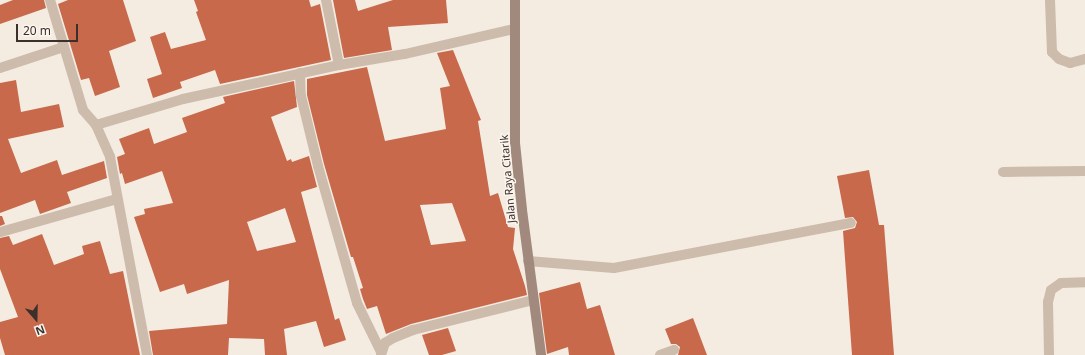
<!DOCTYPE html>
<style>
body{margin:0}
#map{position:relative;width:1085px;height:355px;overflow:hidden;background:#f4ebe1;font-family:"Noto Sans",sans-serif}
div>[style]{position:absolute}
.building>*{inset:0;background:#c8694b}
.street>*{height:10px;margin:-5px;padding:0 5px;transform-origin:5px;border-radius:5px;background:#cdbbac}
.secondary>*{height:10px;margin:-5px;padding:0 5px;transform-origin:5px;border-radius:5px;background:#a18a7d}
span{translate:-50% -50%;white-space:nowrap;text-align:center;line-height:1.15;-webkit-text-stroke:3px #fbf5ee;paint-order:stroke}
.street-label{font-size:11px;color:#3b302b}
.north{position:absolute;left:16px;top:299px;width:40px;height:40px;-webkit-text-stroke:3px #fbf5ee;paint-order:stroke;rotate:160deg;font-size:11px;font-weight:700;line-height:16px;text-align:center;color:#3b302b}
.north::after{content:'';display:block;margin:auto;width:14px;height:18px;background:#3b302b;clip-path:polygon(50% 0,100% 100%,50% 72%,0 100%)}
.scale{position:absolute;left:16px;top:24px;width:62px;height:18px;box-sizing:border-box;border:2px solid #3b302b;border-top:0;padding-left:5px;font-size:12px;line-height:14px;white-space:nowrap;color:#3b302b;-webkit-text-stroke:3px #fbf5ee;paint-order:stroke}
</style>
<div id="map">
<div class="building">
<i style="clip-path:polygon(13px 0,44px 0,46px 8px,0 24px,0 5px)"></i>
<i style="clip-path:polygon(68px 0,123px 0,136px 41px,109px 51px,120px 87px,95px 96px,89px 78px,81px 80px,58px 4px)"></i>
<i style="clip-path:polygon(194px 0,309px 0,311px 7px,320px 4px,331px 60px,220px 84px,215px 70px,180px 82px,182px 88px,153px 98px,147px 79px,162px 74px,150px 37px,165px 32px,171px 49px,206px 40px,196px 12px,198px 11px)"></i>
<i style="clip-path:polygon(333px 0,355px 0,358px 11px,393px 0,446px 0,448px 23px,388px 27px,392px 50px,344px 58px)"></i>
<i style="clip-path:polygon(evenodd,453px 50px,481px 120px,478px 121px,490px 196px,498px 193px,508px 227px,515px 228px,513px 249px,525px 286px,527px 295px,411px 324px,386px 334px,377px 306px,367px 309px,363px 299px,360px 289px,363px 288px,353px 257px,351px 257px,324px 164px,307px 95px,307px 79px,367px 67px,385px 141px,446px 129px,440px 88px,450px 86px,437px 53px,453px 50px,452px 203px,466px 241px,431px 245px,420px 205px,452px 203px)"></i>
<i style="clip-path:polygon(16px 80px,21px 112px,59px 104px,64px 127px,8px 139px,21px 173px,57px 160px,62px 175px,104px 161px,107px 178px,67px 192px,71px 203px,40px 214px,35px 200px,0 213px,0 83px)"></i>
<i style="clip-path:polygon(evenodd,294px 81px,297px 107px,271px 117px,287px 161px,291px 159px,292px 162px,309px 156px,317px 187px,301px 192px,335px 320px,339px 318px,346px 340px,324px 347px,316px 321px,284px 329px,287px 355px,265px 355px,264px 339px,229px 338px,228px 355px,153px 355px,149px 331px,227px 324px,229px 280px,187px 294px,184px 284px,160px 292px,134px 217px,145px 214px,144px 209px,173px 203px,162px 171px,125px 184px,122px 173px,120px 174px,117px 157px,125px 154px,119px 139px,149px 128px,154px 144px,187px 132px,182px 118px,225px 103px,223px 97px,294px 81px,285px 208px,296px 242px,257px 251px,247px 222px,285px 208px)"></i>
<i style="clip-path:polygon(869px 170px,879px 225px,884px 225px,894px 355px,852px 355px,843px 231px,855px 228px,857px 222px,853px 217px,845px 218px,837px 176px)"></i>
<i style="clip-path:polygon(0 216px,2px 216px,5px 224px,0 226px)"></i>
<i style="clip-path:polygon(42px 234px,54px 265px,84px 254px,82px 246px,100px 241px,110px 274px,123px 271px,140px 355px,5px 355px,0 338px,0 322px,18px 317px,0 269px,0 238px,9px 236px,13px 245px)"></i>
<i style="clip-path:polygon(580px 282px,587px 309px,600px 305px,615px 355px,569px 355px,568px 347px,547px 354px,539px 293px)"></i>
<i style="clip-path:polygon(693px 318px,707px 355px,678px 355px,680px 347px,676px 344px,671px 344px,665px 329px)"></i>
<i style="clip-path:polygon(448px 328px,456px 351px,442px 355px,429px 355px,422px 335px)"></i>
</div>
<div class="street">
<i style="left:50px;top:0;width:115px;rotate:73.3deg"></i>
<i style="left:83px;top:110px;width:20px;rotate:49deg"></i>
<i style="left:96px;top:125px;width:91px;rotate:-16.6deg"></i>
<i style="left:183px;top:99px;width:160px;rotate:-12.3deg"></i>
<i style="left:339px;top:65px;width:67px;rotate:-9.5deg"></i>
<i style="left:405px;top:54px;width:112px;rotate:-12.9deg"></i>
<i style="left:326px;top:0;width:66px;rotate:78.7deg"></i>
<i style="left:1050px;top:0;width:52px;rotate:87.8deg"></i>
<i style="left:1052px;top:52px;width:10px;rotate:45deg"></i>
<i style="left:1059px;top:59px;width:12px;rotate:20deg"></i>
<i style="left:1070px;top:63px;width:16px;rotate:-15deg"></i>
<i style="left:0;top:68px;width:67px;rotate:-18.2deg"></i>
<i style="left:300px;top:73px;width:23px;rotate:88deg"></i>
<i style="left:301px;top:96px;width:72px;rotate:76.3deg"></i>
<i style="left:318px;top:166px;width:142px;rotate:74.1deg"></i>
<i style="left:357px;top:303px;width:55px;rotate:63.9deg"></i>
<i style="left:96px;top:125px;width:35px;rotate:66deg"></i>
<i style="left:110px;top:157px;width:201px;rotate:79.4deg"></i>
<i style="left:1003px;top:172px;width:82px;rotate:-0.7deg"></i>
<i style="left:1px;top:232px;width:121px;rotate:-15.9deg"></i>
<i style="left:528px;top:261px;width:86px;rotate:4.7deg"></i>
<i style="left:614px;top:268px;width:241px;rotate:-10.8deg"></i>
<i style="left:381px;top:355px;width:13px;rotate:-72deg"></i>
<i style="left:385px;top:343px;width:9px;rotate:-32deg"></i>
<i style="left:393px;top:338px;width:22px;rotate:-22deg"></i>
<i style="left:413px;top:330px;width:124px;rotate:-14deg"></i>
<i style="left:660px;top:355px;width:15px;rotate:-20deg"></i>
<i style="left:1049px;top:355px;width:53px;rotate:-91.1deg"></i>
<i style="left:1048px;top:302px;width:12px;rotate:-76deg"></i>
<i style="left:1051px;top:290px;width:12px;rotate:-35deg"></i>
<i style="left:1061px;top:283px;width:24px;rotate:-2deg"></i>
</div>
<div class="secondary">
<i style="left:515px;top:0;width:143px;rotate:90deg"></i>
<i style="left:515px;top:143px;width:67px;rotate:84deg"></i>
<i style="left:522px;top:210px;width:146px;rotate:82.5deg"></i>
</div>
<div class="street-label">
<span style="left:508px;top:179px;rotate:-95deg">Jalan Raya Citarik</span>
</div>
<div class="north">N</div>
<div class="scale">20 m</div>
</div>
